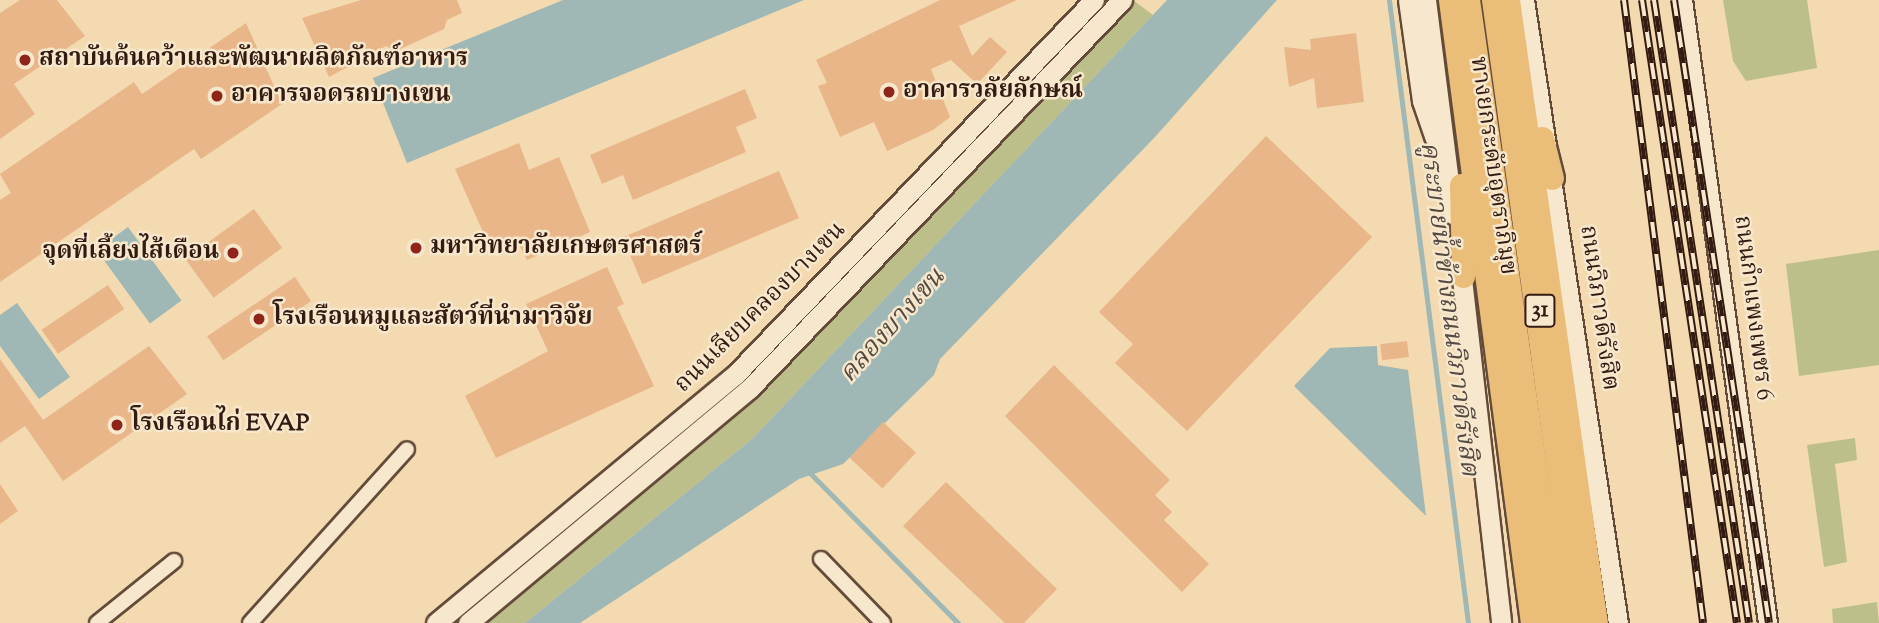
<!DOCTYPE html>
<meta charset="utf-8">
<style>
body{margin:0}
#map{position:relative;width:1879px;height:623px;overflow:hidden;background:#f3dab0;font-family:"Sorts Mill Goudy","Noto Serif Thai",serif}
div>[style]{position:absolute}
.green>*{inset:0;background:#bdbf8a}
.water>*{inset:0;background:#9fb8b5;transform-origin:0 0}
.stream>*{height:5px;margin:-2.5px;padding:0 2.5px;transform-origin:2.5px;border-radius:2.5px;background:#9fb8b5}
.building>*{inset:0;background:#e9b689;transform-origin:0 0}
.roads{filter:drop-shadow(2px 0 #644b39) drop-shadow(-2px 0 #644b39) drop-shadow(0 2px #644b39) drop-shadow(0 -2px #644b39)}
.minor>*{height:14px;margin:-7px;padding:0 7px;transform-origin:7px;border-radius:7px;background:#f7e7cc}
.tertiary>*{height:18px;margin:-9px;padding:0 9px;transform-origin:9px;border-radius:9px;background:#f7e7cc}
.secondary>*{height:19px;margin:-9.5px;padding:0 9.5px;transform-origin:9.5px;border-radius:9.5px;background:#f7e7cc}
.trunk>*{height:23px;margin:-11.5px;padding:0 11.5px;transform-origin:11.5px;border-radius:11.5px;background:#eabd78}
.motorway>*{height:26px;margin:-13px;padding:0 13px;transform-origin:13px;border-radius:13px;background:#eabd78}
.rail>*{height:8px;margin-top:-4px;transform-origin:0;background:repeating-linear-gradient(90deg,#f7e7cc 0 16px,#341b11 0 32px);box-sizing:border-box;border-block:2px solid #341b11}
.dots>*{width:19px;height:19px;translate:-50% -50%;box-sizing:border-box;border:4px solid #f7e7cc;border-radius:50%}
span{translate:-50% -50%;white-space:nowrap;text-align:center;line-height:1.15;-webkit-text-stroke:5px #f7e7cc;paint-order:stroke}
.shield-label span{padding:2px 5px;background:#f7e7cc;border:2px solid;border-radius:5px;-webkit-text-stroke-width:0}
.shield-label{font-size:23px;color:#341b11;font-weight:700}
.poi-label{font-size:24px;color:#341b11;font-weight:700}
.left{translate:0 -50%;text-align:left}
.right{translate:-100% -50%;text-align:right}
.street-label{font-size:24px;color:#341b11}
.water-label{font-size:26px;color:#544a42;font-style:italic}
</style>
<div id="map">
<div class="green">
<i style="clip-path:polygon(1133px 0,1153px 15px,752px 439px,525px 623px,488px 623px,782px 366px)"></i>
<i style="clip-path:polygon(1723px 0,1807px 0,1817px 68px,1746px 81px,1733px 61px)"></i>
<i style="clip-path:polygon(1879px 250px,1879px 365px,1799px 376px,1786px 264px)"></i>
<i style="clip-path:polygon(1855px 438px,1857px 460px,1835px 464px,1847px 562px,1824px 567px,1807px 445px)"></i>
<i style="clip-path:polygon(1877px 602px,1879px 623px,1833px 623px,1832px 609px)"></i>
</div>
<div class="water">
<i style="clip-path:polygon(563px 0,804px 0,407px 163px,373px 78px)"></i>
<i style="clip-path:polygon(1167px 0,1277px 0,1155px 137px,940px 359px,934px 375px,843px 464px,799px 479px,580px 623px,525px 623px,752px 439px)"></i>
<i style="left:128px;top:227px;width:91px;height:39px;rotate:54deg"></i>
<i style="clip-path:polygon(17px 303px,70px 377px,39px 399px,0 346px,0 315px)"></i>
<i style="clip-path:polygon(1377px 346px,1378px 365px,1408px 370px,1426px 516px,1294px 386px,1330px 348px)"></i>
</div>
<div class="stream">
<i style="left:1389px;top:0;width:628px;rotate:82.77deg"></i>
<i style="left:808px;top:471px;width:214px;rotate:45.4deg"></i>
</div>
<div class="building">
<i style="clip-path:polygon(20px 0,57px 0,85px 36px,14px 84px,35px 114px,0 139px,0 13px)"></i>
<i style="clip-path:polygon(361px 0,457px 0,462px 13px,447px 20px,444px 29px,396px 51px,386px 46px,329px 77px,302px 18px)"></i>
<i style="clip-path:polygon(940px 0,1017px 0,959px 26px,972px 56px,990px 37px,1007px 52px,977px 84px,951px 60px,931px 69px,950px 117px,933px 130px,887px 151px,874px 122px,840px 137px,818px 86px,827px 83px,816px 60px)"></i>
<i style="clip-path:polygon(246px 23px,282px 104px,201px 159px,194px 149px,0 282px,0 200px,11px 193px,0 174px,134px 82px,142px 94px)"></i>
<i style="clip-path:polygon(1356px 33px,1364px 102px,1317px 108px,1314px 78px,1289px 87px,1284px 47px,1311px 50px,1310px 39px)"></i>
<i style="clip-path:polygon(745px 89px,757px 118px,736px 127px,746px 152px,633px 200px,623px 175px,602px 184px,590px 155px)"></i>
<i style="clip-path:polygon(1266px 136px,1372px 237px,1187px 431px,1115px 363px,1133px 344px,1099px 312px)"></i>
<i style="clip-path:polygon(519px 143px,529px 170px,559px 157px,590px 232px,527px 260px,517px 241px,491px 250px,455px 169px)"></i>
<i style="left:779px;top:171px;width:51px;height:170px;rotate:67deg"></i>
<i style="left:254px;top:209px;width:48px;height:85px;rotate:54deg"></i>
<i style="clip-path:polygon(607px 267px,624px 304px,617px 307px,654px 386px,496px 458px,465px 396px,548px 351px,526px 304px)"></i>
<i style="left:295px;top:277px;width:29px;height:106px;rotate:56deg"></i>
<i style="left:108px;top:285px;width:29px;height:80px;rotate:56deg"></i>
<i style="left:1407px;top:341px;width:16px;height:27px;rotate:83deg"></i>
<i style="clip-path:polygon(149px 346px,187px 394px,63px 481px,25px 426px,0 443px,0 359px,43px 420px)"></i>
<i style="clip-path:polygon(1054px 365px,1170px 480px,1155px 495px,1172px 512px,1164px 520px,1209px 564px,1182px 592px,1005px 416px)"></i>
<i style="left:883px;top:422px;width:45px;height:49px;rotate:43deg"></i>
<i style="clip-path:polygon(946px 482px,1057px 589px,1024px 623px,1005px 623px,903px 526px)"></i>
<i style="clip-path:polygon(0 484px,18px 511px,0 524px)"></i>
</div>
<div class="roads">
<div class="minor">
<i style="left:821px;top:559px;width:89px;rotate:45.9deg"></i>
<i style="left:97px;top:623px;width:99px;rotate:-38.8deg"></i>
<i style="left:250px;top:623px;width:234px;rotate:-47.9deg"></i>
</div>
<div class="tertiary">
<i style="left:1683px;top:0;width:629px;rotate:82.23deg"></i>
</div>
<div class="secondary">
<i style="left:1408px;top:0;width:102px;rotate:82.1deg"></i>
<i style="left:1422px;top:101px;width:39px;rotate:71deg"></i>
<i style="left:1426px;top:0;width:216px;rotate:82.8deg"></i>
<i style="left:1524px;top:0;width:630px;rotate:81.42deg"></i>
<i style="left:1460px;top:261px;width:364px;rotate:83.5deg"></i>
<i style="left:436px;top:623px;width:388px;rotate:-39.7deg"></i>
<i style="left:735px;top:375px;width:519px;rotate:-46.25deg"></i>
<i style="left:468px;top:623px;width:366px;rotate:-39.8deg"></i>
<i style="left:749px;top:389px;width:539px;rotate:-46.2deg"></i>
</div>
<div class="trunk">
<i style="left:1450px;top:0;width:628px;rotate:82.5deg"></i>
<i style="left:1508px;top:0;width:629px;rotate:81.96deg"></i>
<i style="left:1542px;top:138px;width:41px;rotate:76deg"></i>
<i style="left:1461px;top:185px;width:91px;rotate:88.7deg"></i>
</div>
<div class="motorway">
<i style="left:1467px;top:0;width:629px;rotate:81.87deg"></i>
<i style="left:1495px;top:0;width:629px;rotate:82.14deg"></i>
</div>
</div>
<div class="rail">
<i style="left:1624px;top:0;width:628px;rotate:82.77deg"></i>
<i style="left:1642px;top:0;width:630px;rotate:81.33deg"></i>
<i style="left:1654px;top:0;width:630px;rotate:81.33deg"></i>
<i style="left:1674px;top:0;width:630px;rotate:81.33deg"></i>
</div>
<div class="dots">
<i style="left:25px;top:60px;background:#8f2418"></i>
<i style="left:889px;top:92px;background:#8f2418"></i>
<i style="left:217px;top:96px;background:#8f2418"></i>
<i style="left:416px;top:248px;background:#8f2418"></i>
<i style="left:233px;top:253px;background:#8f2418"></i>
<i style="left:259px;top:319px;background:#8f2418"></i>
<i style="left:117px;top:425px;background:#8f2418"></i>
</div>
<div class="shield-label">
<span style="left:1540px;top:311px">31</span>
</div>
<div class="poi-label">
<span class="left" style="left:39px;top:60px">สถาบันค้นคว้าและพัฒนาผลิตภัณฑ์อาหาร</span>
<span class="left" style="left:903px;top:92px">อาคารวลัยลักษณ์</span>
<span class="left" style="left:231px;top:96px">อาคารจอดรถบางเขน</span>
<span class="left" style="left:430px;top:248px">มหาวิทยาลัยเกษตรศาสตร์</span>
<span class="right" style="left:219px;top:253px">จุดที่เลี้ยงไส้เดือน</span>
<span class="left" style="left:273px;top:319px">โรงเรือนหมูและสัตว์ที่นำมาวิจัย</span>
<span class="left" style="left:131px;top:425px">โรงเรือนไก่ EVAP</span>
</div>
<div class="street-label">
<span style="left:1492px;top:166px;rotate:82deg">ทางยกระดับอุตราภิมุข</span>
<span style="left:761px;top:308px;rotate:-45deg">ถนนเลียบคลองบางเขน</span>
<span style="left:1598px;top:308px;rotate:82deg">ถนนวิภาวดีรังสิต</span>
<span style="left:1752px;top:308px;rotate:83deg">ถนนกำแพงเพชร 6</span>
</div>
<div class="water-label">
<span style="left:1448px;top:309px;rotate:83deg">คูระบายน้ำข้างถนนวิภาวดีรังสิต</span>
<span style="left:893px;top:326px;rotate:-48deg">คลองบางเขน</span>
</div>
</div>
